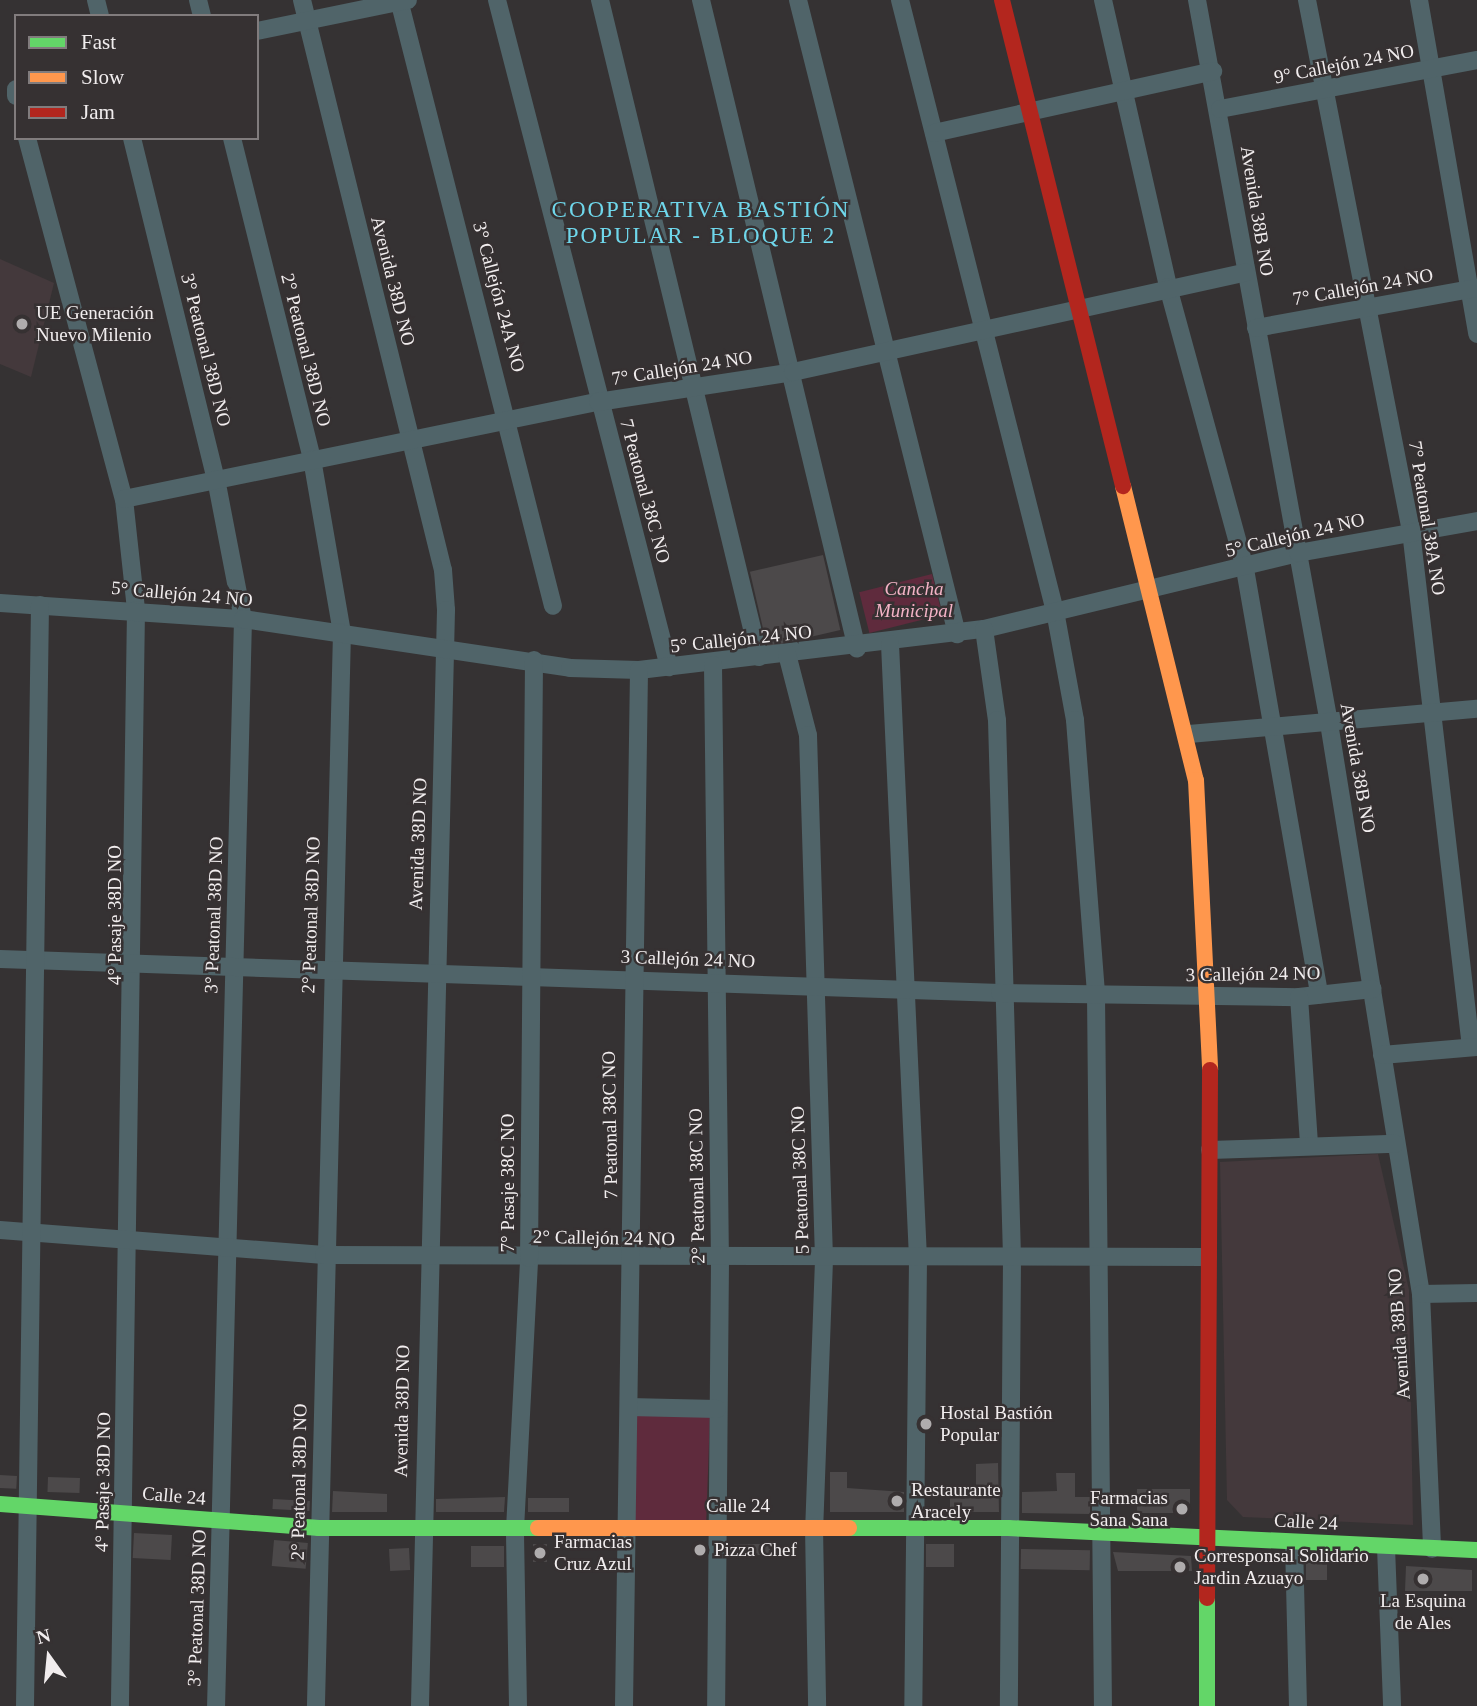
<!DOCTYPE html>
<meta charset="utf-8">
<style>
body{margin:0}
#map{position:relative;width:1477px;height:1706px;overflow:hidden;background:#353233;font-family:Georgia,serif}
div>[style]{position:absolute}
.built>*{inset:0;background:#44393c}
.green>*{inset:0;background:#5f2b3d;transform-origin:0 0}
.building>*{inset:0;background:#4c494a;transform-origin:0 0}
.street>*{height:18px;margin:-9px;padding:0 9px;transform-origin:9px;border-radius:9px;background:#506469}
.fast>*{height:16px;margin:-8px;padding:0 8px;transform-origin:8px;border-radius:8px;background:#63d668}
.slow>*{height:16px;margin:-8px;padding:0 8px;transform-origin:8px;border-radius:8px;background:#ff974d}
.jam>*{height:16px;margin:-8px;padding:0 8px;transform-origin:8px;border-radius:8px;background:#b3261e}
.dots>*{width:19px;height:19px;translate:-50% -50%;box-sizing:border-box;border:4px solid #363132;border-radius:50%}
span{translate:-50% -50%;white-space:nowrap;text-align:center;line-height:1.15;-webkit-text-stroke:5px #363132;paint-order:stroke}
.street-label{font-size:19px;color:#f1edee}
.poi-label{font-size:19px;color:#f1edee}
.left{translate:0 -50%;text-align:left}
.right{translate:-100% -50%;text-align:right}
.park-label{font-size:19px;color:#f4b3c6;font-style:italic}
.quarter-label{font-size:23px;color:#6fd7eb;letter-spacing:2px}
.legend{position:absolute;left:14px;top:14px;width:245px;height:126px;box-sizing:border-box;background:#363132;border:2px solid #817c7d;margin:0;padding:9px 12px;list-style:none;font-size:21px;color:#f1edee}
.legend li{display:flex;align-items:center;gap:14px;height:35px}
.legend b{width:35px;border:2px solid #817c7d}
.north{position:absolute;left:14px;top:1622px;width:70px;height:70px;-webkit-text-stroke:5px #363132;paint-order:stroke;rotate:345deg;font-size:19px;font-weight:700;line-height:28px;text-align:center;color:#f1edee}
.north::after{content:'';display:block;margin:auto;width:24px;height:32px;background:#f1edee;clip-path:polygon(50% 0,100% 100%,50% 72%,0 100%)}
</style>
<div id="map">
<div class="built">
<i style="clip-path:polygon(0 259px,54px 283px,31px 377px,0 364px)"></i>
<i style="clip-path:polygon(1378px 1154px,1409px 1290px,1413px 1525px,1243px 1517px,1227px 1500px,1220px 1162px)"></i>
</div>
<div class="green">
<i style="left:932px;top:574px;width:42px;height:75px;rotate:76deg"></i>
<i style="left:633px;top:1413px;width:77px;height:109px;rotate:2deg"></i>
</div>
<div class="building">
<i style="left:823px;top:555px;width:77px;height:75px;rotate:77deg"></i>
<i style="clip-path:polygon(998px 1463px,999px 1512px,950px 1512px,950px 1495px,976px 1495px,976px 1464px)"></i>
<i style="clip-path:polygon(830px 1472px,847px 1472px,847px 1488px,904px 1492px,904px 1512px,830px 1512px)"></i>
<i style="clip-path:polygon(1056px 1473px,1075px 1473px,1075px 1497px,1090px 1497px,1090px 1514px,1022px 1513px,1022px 1492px,1057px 1491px)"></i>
<i style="left:0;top:1475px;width:17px;height:13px;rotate:3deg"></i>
<i style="left:48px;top:1477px;width:32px;height:15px;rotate:2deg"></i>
<i style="left:1190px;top:1489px;width:24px;height:53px;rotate:90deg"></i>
<i style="clip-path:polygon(333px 1491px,387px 1494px,387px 1512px,332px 1512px)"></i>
<i style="clip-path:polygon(505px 1497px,504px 1512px,436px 1512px,436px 1499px)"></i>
<i style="left:569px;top:1498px;width:14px;height:41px;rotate:90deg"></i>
<i style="left:273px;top:1499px;width:37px;height:10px;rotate:3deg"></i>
<i style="left:134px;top:1533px;width:38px;height:25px;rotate:3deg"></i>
<i style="left:274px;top:1540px;width:34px;height:26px;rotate:5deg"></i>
<i style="left:533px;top:1544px;width:14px;height:18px"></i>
<i style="left:734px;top:1544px;width:36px;height:11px"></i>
<i style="left:926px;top:1544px;width:28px;height:23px"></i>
<i style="left:471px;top:1546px;width:33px;height:21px"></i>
<i style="left:409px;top:1548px;width:22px;height:20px;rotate:87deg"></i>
<i style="left:1021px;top:1549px;width:69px;height:20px;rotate:1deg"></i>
<i style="clip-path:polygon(1113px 1552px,1191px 1556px,1192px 1571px,1118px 1571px)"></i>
<i style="left:1306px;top:1563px;width:21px;height:17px"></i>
<i style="clip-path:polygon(1406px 1566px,1472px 1570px,1472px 1591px,1405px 1591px)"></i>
</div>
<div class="street">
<i style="left:96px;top:0;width:16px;rotate:76deg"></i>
<i style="left:198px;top:0;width:16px;rotate:76deg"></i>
<i style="left:302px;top:0;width:587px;rotate:76.11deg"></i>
<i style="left:443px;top:570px;width:40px;rotate:85.7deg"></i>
<i style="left:446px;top:610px;width:1096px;rotate:91.36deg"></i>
<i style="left:399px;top:0;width:625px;rotate:75.74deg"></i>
<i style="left:497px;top:0;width:689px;rotate:75.54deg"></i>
<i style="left:600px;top:0;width:676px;rotate:76.4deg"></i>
<i style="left:701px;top:0;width:667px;rotate:76.48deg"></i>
<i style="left:798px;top:0;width:654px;rotate:75.92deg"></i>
<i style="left:900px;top:0;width:630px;rotate:75.77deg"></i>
<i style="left:1055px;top:611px;width:111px;rotate:79.6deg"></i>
<i style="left:1075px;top:720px;width:276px;rotate:85.6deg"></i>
<i style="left:1096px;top:995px;width:711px;rotate:89.44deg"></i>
<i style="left:1103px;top:0;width:294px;rotate:77.2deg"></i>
<i style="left:1168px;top:287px;width:292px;rotate:74.7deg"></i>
<i style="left:1245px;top:569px;width:432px;rotate:80.1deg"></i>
<i style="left:1197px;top:0;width:735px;rotate:79.65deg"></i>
<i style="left:1329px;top:723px;width:578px;rotate:80.85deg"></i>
<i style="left:1421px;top:1294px;width:255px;rotate:87.5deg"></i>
<i style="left:1307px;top:0;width:541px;rotate:78.92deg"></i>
<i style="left:1411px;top:531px;width:519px;rotate:83.37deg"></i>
<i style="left:1419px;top:0;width:339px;rotate:80.1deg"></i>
<i style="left:257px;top:31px;width:154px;rotate:-11.6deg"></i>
<i style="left:16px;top:89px;width:7px;rotate:90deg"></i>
<i style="left:1220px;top:109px;width:262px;rotate:-10.8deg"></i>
<i style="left:934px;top:133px;width:286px;rotate:-12.5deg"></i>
<i style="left:27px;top:138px;width:374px;rotate:75deg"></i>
<i style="left:124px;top:499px;width:112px;rotate:83.8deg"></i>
<i style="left:136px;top:610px;width:1096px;rotate:90.84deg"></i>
<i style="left:132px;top:138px;width:351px;rotate:76.2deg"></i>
<i style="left:216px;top:479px;width:143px;rotate:79.1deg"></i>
<i style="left:243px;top:619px;width:1087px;rotate:91.42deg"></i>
<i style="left:232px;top:138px;width:331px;rotate:76deg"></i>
<i style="left:312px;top:459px;width:176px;rotate:80.2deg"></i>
<i style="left:342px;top:632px;width:1074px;rotate:91.39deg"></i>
<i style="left:1256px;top:328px;width:225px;rotate:-10.3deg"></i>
<i style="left:124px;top:499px;width:484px;rotate:-11.6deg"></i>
<i style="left:598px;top:402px;width:197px;rotate:-8.7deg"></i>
<i style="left:793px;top:372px;width:463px;rotate:-12.4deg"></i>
<i style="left:0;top:603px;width:244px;rotate:3.8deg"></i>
<i style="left:243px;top:619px;width:331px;rotate:8.5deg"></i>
<i style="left:570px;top:668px;width:69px;rotate:1.7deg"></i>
<i style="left:639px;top:670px;width:347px;rotate:-6.8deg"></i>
<i style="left:984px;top:629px;width:323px;rotate:-13.6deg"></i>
<i style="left:1298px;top:553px;width:182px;rotate:-10.1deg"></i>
<i style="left:984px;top:629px;width:92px;rotate:81.9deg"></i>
<i style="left:997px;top:720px;width:537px;rotate:88.4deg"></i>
<i style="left:1012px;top:1257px;width:449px;rotate:90.4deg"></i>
<i style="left:890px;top:644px;width:616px;rotate:87.39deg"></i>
<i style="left:918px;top:1259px;width:447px;rotate:90.6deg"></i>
<i style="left:787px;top:654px;width:84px;rotate:75.5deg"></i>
<i style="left:808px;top:735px;width:525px;rotate:88.25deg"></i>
<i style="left:824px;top:1260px;width:267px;rotate:92.1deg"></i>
<i style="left:814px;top:1527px;width:179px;rotate:89deg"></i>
<i style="left:713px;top:665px;width:596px;rotate:89.33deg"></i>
<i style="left:720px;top:1261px;width:445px;rotate:90.5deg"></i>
<i style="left:1189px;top:734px;width:289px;rotate:-5deg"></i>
<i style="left:0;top:959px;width:1001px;rotate:1.95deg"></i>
<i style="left:1000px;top:993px;width:299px;rotate:0.8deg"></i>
<i style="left:1299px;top:997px;width:74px;rotate:-6.2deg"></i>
<i style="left:1299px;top:997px;width:148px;rotate:86.1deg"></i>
<i style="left:1382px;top:1055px;width:95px;rotate:-4.8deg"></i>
<i style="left:1210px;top:1150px;width:185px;rotate:-1.9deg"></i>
<i style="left:0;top:1230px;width:325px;rotate:4.4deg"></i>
<i style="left:324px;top:1255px;width:884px;rotate:0.13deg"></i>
<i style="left:1421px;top:1294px;width:56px;rotate:-1deg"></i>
<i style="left:629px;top:1407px;width:88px;rotate:1.3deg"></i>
<i style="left:1294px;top:1543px;width:163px;rotate:88.6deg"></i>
<i style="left:1386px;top:1547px;width:159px;rotate:87.8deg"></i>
<i style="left:25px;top:1706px;width:1101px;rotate:-89.22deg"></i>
<i style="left:518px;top:1706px;width:177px;rotate:-91deg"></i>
<i style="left:515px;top:1529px;width:271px;rotate:-87deg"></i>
<i style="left:529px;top:1258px;width:598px;rotate:-89.52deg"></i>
<i style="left:624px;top:1706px;width:1036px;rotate:-89.17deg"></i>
</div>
<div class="fast">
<i style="left:0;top:1504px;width:320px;rotate:4.3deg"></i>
<i style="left:319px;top:1528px;width:219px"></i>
<i style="left:849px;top:1528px;width:159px"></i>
<i style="left:1008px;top:1528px;width:470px;rotate:2.7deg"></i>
<i style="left:1207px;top:1706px;width:108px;rotate:-90deg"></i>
</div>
<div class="slow">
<i style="left:1123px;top:486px;width:303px;rotate:76.1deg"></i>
<i style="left:1196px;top:780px;width:290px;rotate:87.2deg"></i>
<i style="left:538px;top:1528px;width:311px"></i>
</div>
<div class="jam">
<i style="left:1002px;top:0;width:501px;rotate:76.02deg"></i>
<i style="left:1207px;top:1598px;width:528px;rotate:-89.67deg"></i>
</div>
<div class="dots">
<i style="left:22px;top:324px;background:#afacad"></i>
<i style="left:926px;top:1424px;background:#afacad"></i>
<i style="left:897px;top:1501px;background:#afacad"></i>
<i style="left:1182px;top:1509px;background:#afacad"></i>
<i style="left:700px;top:1550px;background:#afacad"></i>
<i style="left:540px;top:1553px;background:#afacad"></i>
<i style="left:1180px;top:1567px;background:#afacad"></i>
<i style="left:1423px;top:1579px;background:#afacad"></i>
</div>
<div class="street-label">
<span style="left:1344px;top:64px;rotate:-11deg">9° Callejón 24 NO</span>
<span style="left:1257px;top:211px;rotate:81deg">Avenida 38B NO</span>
<span style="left:393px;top:281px;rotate:76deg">Avenida 38D NO</span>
<span style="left:1363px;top:287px;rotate:-10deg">7° Callejón 24 NO</span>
<span style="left:499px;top:297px;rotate:75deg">3° Callejón 24A NO</span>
<span style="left:206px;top:350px;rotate:76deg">3° Peatonal 38D NO</span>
<span style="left:306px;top:350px;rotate:76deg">2° Peatonal 38D NO</span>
<span style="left:682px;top:368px;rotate:-9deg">7° Callejón 24 NO</span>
<span style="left:645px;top:491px;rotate:75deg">7 Peatonal 38C NO</span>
<span style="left:1427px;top:518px;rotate:81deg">7° Peatonal 38A NO</span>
<span style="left:1295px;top:535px;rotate:-13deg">5° Callejón 24 NO</span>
<span style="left:182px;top:594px;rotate:5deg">5° Callejón 24 NO</span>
<span style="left:741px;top:639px;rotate:-6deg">5° Callejón 24 NO</span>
<span style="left:1358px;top:768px;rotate:80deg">Avenida 38B NO</span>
<span style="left:418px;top:844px;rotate:-88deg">Avenida 38D NO</span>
<span style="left:115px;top:915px;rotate:-90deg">4° Pasaje 38D NO</span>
<span style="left:214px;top:915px;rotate:-88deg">3° Peatonal 38D NO</span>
<span style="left:311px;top:915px;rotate:-88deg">2° Peatonal 38D NO</span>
<span style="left:688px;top:959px;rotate:2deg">3 Callejón 24 NO</span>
<span style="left:1253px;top:974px;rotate:-1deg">3 Callejón 24 NO</span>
<span style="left:610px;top:1125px;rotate:-91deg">7 Peatonal 38C NO</span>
<span style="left:800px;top:1180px;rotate:-92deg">5 Peatonal 38C NO</span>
<span style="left:508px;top:1183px;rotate:-90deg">7° Pasaje 38C NO</span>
<span style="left:697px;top:1186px;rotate:-91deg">2° Peatonal 38C NO</span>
<span style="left:604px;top:1238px;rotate:1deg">2° Callejón 24 NO</span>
<span style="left:1399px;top:1334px;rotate:-94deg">Avenida 38B NO</span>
<span style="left:402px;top:1411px;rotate:-89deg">Avenida 38D NO</span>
<span style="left:103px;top:1482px;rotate:-89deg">4° Pasaje 38D NO</span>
<span style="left:299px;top:1482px;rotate:-89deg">2° Peatonal 38D NO</span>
<span style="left:174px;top:1496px;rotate:5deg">Calle 24</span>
<span style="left:738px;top:1506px">Calle 24</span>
<span style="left:1306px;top:1522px;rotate:3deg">Calle 24</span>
<span style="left:197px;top:1608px;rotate:-88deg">3° Peatonal 38D NO</span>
</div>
<div class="poi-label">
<span class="left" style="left:36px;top:324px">UE Generación<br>Nuevo Milenio</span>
<span class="left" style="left:940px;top:1424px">Hostal Bastión<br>Popular</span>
<span class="left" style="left:911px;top:1501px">Restaurante<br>Aracely</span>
<span class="right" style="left:1168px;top:1509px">Farmacias<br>Sana Sana</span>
<span class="left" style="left:554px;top:1553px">Farmacias<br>Cruz Azul</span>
<span class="left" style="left:714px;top:1550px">Pizza Chef</span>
<span class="left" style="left:1194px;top:1567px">Corresponsal Solidario<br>Jardin Azuayo</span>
<span style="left:1423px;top:1612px">La Esquina<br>de Ales</span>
</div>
<div class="park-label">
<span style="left:914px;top:600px">Cancha<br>Municipal</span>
</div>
<div class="quarter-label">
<span style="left:701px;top:223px">COOPERATIVA BASTIÓN<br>POPULAR - BLOQUE 2</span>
</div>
<ul class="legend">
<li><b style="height:9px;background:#63d668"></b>Fast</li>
<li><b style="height:9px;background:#ff974d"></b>Slow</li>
<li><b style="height:9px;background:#b3261e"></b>Jam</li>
</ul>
<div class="north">N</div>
</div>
